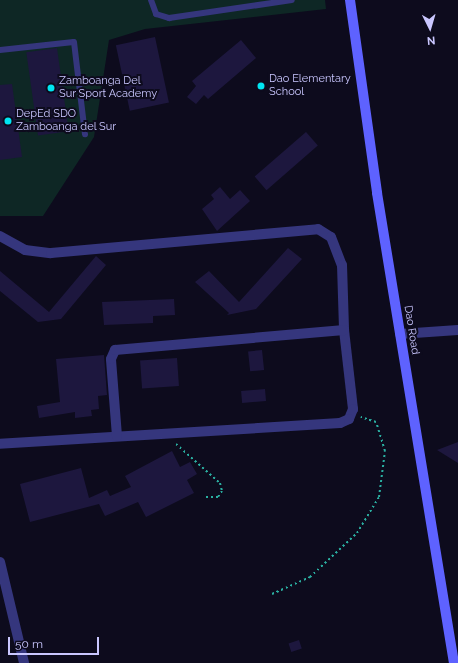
<!DOCTYPE html>
<style>
body{margin:0}
#map{position:relative;width:458px;height:663px;overflow:hidden;background:#0d0b1d;font-family:Raleway,sans-serif}
div>[style]{position:absolute}
.green>*{inset:0;background:#0e2725}
.building>*{inset:0;background:#1d173e;transform-origin:0 0}
.path>*{height:2px;margin-top:-1px;transform-origin:0;background:repeating-linear-gradient(90deg,#2aafa1 0 2px,transparent 0 5px)}
.lane>*{height:6px;margin:-3px;padding:0 3px;transform-origin:3px;border-radius:3px;background:#35367d}
.street>*{height:10px;margin:-5px;padding:0 5px;transform-origin:5px;border-radius:5px;background:#35367d}
.secondary>*{height:10px;margin:-5px;padding:0 5px;transform-origin:5px;border-radius:5px;background:#5e62ff}
.dots>*{width:11px;height:11px;translate:-50% -50%;box-sizing:border-box;border:2px solid #0d0b1d;border-radius:50%}
span{translate:-50% -50%;white-space:nowrap;text-align:center;line-height:1.15;-webkit-text-stroke:4px #0d0b1d;paint-order:stroke}
.poi-label{font-size:11px;color:#cac7ff}
.left{translate:0 -50%;text-align:left}
.street-label{font-size:11px;color:#cac7ff}
.north{position:absolute;left:410px;top:8px;width:40px;height:40px;-webkit-text-stroke:3px #0d0b1d;paint-order:stroke;rotate:175deg;font-size:11px;font-weight:700;line-height:16px;text-align:center;color:#cac7ff}
.north::after{content:'';display:block;margin:auto;width:14px;height:18px;background:#cac7ff;clip-path:polygon(50% 0,100% 100%,50% 72%,0 100%)}
.scale{position:absolute;left:8px;top:637px;width:91px;height:18px;box-sizing:border-box;border:2px solid #cac7ff;border-top:0;padding-left:5px;font-size:12px;line-height:14px;white-space:nowrap;color:#cac7ff;-webkit-text-stroke:3px #0d0b1d;paint-order:stroke}
</style>
<div id="map">
<div class="green">
<i style="clip-path:polygon(0 0,325px 0,326px 9px,145px 29px,109px 40px,94px 137px,43px 216px,0 216px)"></i>
</div>
<div class="building">
<i style="left:155px;top:37px;width:67px;height:40px;rotate:78deg"></i>
<i style="clip-path:polygon(241px 40px,256px 58px,208px 99px,204px 95px,196px 104px,187px 97px,196px 86px,192px 81px)"></i>
<i style="left:57px;top:48px;width:84px;height:31px;rotate:82deg"></i>
<i style="clip-path:polygon(12px 84px,22px 157px,0 160px,0 85px)"></i>
<i style="left:306px;top:132px;width:18px;height:68px;rotate:49deg"></i>
<i style="clip-path:polygon(220px 187px,230px 199px,240px 190px,250px 201px,217px 231px,202px 209px,214px 199px,211px 195px)"></i>
<i style="clip-path:polygon(288px 248px,302px 259px,256px 309px,227px 315px,229px 313px,195px 282px,209px 271px,239px 302px)"></i>
<i style="clip-path:polygon(96px 256px,106px 265px,61px 319px,38px 322px,0 291px,0 271px,49px 312px)"></i>
<i style="clip-path:polygon(174px 299px,175px 315px,153px 316px,153px 323px,104px 325px,102px 302px)"></i>
<i style="left:262px;top:350px;width:20px;height:14px;rotate:84deg"></i>
<i style="clip-path:polygon(104px 355px,107px 395px,98px 396px,99px 409px,91px 410px,92px 416px,75px 418px,75px 412px,39px 418px,37px 406px,60px 402px,56px 359px)"></i>
<i style="left:177px;top:358px;width:28px;height:37px;rotate:86deg"></i>
<i style="left:265px;top:389px;width:12px;height:24px;rotate:85deg"></i>
<i style="clip-path:polygon(458px 442px,458px 463px,437px 450px)"></i>
<i style="clip-path:polygon(172px 451px,180px 467px,190px 462px,197px 474px,187px 480px,194px 493px,146px 517px,138px 502px,105px 516px,99px 504px,30px 522px,20px 484px,81px 468px,89px 498px,107px 490px,110px 496px,131px 487px,125px 476px)"></i>
<i style="left:299px;top:640px;width:9px;height:11px;rotate:72deg"></i>
</div>
<div class="path">
<i style="left:176px;top:444px;width:59px;rotate:41.6deg"></i>
<i style="left:220px;top:483px;width:8px;rotate:76deg"></i>
<i style="left:222px;top:491px;width:7px;rotate:124deg"></i>
<i style="left:218px;top:497px;width:15px;rotate:180deg"></i>
<i style="left:272px;top:594px;width:42px;rotate:-24.1deg"></i>
<i style="left:310px;top:577px;width:64px;rotate:-43.1deg"></i>
<i style="left:357px;top:533px;width:42px;rotate:-58.6deg"></i>
<i style="left:379px;top:497px;width:46px;rotate:-82.6deg"></i>
<i style="left:385px;top:451px;width:30px;rotate:-107deg"></i>
<i style="left:376px;top:422px;width:16px;rotate:-162deg"></i>
</div>
<div class="lane">
<i style="left:151px;top:0;width:15px;rotate:70deg"></i>
<i style="left:156px;top:14px;width:14px;rotate:17deg"></i>
<i style="left:169px;top:18px;width:124px;rotate:-8.3deg"></i>
<i style="left:0;top:50px;width:74px;rotate:-6.2deg"></i>
<i style="left:74px;top:42px;width:93px;rotate:83.2deg"></i>
</div>
<div class="street">
<i style="left:0;top:236px;width:29px;rotate:29deg"></i>
<i style="left:25px;top:250px;width:26px;rotate:7deg"></i>
<i style="left:51px;top:253px;width:268px;rotate:-5.1deg"></i>
<i style="left:318px;top:229px;width:15px;rotate:32deg"></i>
<i style="left:331px;top:237px;width:30px;rotate:69deg"></i>
<i style="left:342px;top:265px;width:65px;rotate:88.2deg"></i>
<i style="left:344px;top:330px;width:80px;rotate:83.5deg"></i>
<i style="left:353px;top:409px;width:11px;rotate:112deg"></i>
<i style="left:349px;top:419px;width:10px;rotate:156deg"></i>
<i style="left:340px;top:423px;width:341px;rotate:176.5deg"></i>
<i style="left:400px;top:334px;width:58px;rotate:-3.9deg"></i>
<i style="left:117px;top:436px;width:77px;rotate:-94.5deg"></i>
<i style="left:111px;top:359px;width:10px;rotate:-66deg"></i>
<i style="left:115px;top:350px;width:230px;rotate:-5deg"></i>
<i style="left:0;top:562px;width:104px;rotate:76.6deg"></i>
</div>
<div class="secondary">
<i style="left:350px;top:0;width:195px;rotate:82deg"></i>
<i style="left:377px;top:193px;width:476px;rotate:80.7deg"></i>
</div>
<div class="dots">
<i style="left:261px;top:86px;background:#00e5f2"></i>
<i style="left:51px;top:88px;background:#00e5f2"></i>
<i style="left:8px;top:121px;background:#00e5f2"></i>
</div>
<div class="poi-label">
<span class="left" style="left:269px;top:86px">Dao Elementary<br>School</span>
<span class="left" style="left:59px;top:88px">Zamboanga Del<br>Sur Sport Academy</span>
<span class="left" style="left:16px;top:121px">DepEd SDO<br>Zamboanga del Sur</span>
</div>
<div class="street-label">
<span style="left:411px;top:330px;rotate:81deg">Dao Road</span>
</div>
<div class="north">N</div>
<div class="scale">50 m</div>
</div>
